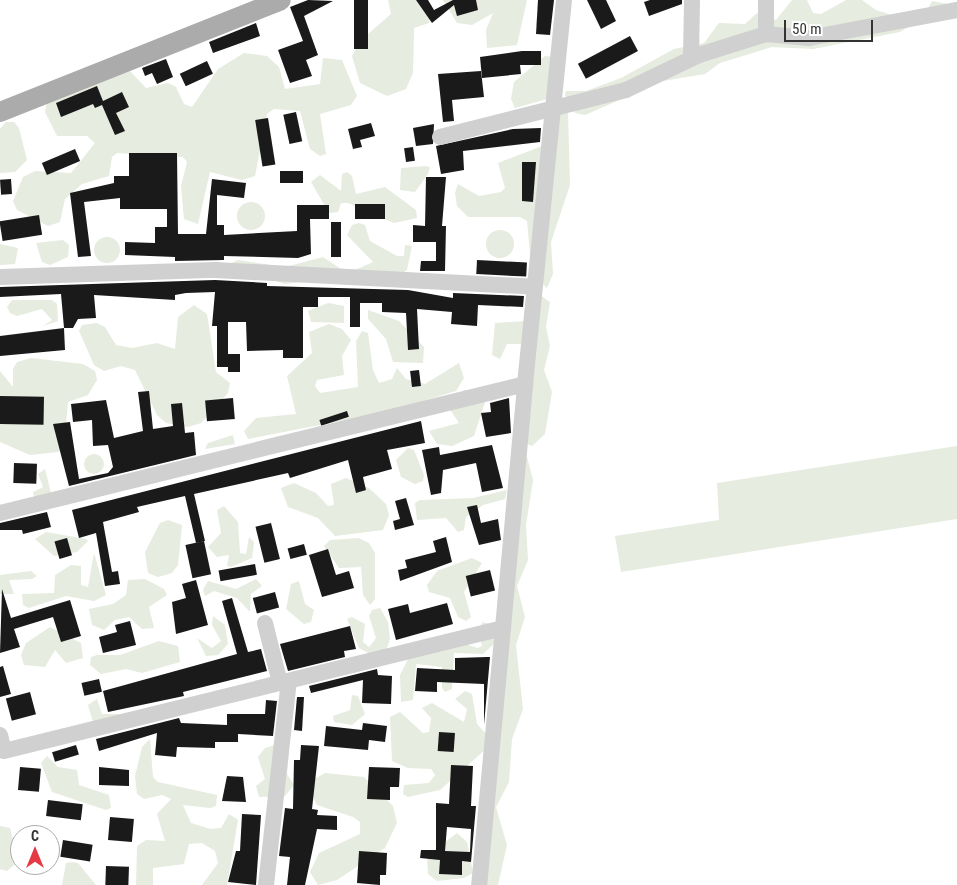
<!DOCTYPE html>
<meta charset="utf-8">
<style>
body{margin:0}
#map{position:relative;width:957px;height:885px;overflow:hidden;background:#fff;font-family:"Roboto Condensed",sans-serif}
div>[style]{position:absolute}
.green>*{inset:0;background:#e6ecdf}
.round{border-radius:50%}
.building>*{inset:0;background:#1a1a1a;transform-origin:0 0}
.minor>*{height:16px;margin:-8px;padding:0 8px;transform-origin:8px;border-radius:8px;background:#d0d0d0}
.major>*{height:20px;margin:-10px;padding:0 10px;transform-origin:10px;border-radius:10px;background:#ababab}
span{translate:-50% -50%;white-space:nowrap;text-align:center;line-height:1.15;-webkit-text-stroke:5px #fff;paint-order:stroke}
.north{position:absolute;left:10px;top:825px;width:50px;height:50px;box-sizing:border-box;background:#fff;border:1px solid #adadad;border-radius:50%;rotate:0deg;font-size:14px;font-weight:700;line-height:20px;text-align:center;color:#333}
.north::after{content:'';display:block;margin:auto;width:18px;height:22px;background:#e63946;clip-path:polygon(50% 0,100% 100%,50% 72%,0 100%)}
.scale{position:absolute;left:784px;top:20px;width:89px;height:22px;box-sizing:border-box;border:2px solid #333;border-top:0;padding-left:6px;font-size:15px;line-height:18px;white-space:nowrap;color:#333;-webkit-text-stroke:4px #fff;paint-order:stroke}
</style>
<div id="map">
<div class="green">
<i style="clip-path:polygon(388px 0,423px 0,432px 6px,429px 23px,414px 28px,413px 73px,406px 89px,387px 96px,360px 83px,352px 56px,361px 40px,391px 14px)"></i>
<i style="clip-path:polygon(443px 0,527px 0,517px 45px,487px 48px,486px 30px,493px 13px,472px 25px,457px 23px)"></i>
<i style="clip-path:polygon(792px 0,807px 0,813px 13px,821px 14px,846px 0,862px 0,876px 10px,899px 17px,928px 9px,932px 1px,948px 4px,900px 32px,813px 49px,772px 47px,720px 63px,705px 74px,663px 81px,585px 115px,575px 113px,565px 95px,566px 91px,586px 91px,621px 78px,674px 49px,704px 43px,719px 23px,745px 24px,757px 13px,776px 20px)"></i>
<i style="clip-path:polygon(244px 53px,267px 56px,279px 67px,285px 89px,320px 84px,323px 58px,342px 60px,357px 96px,351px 105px,320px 114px,326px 154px,320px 156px,310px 149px,300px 111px,274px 109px,267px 114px,255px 176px,242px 180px,210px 172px,198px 224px,184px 219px,181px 186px,187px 162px,183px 157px,117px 153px,112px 157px,109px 176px,82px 184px,65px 199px,60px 222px,48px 226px,17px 210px,13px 201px,23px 177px,35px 171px,71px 173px,95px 143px,87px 136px,57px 136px,45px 112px,47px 102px,130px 71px,146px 88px,168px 83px,176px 87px,184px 104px,192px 107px,218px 69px)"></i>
<i style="clip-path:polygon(545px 56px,553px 57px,547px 99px,515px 108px,511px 99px,514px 82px)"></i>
<i style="clip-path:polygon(568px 112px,570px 185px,551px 242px,553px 274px,547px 288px,532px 274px,527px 221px,520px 217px,468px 217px,457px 206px,455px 193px,458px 184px,479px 196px,501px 192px,505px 188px,498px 163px,542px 146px,558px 114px)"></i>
<i style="clip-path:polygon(6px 122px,14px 122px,19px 128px,27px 160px,15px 172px,0 173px,0 129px)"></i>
<i style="clip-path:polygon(425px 166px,430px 167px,428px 174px,415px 192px,400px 190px,401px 168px)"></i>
<i style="clip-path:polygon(347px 172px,352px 176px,356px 194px,385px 187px,416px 210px,417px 218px,394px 223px,348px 203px,341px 203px,338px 212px,329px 213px,311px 182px,320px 175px,341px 191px,342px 174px)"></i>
<i class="round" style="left:237px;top:202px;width:28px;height:28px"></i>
<i style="clip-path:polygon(359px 223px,365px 225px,370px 241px,397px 256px,404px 256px,405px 245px,412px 246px,407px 270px,399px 275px,355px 270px,373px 262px,347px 235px,352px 225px)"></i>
<i class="round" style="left:486px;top:230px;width:28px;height:28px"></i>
<i class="round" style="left:94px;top:237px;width:26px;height:26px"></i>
<i style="clip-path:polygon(63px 240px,69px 245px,68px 257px,50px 265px,42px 262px,36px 243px)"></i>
<i style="clip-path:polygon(0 244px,18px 248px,15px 264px,0 265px)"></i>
<i style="clip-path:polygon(323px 257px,341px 269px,321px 280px,284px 284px,230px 264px,238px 260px,285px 267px)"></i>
<i style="clip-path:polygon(540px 295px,550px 302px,546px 327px,550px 346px,544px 370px,552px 392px,545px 434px,532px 446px,527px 444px,523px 344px,507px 344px,500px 359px,492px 355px,495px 323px,527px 321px)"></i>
<i style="clip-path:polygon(12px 300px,52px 300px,57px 304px,58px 321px,43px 326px,52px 320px,42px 309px,17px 316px,10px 313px,7px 307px)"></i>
<i style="clip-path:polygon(328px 303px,344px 306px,344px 323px,311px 322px,308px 311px)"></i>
<i style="clip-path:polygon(194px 305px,207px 314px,216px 372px,230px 383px,228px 393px,201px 423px,188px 427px,166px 423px,157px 415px,135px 370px,121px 366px,104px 371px,94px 365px,79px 331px,82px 325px,97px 323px,105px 327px,116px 345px,132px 348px,157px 343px,175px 349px,178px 317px)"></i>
<i style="clip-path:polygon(368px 310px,399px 321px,424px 347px,423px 363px,393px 362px,386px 339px,368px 319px)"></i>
<i style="clip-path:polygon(329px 324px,342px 329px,351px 340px,342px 356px,344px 375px,317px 380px,315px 386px,320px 393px,358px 387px,356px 341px,362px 331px,368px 333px,373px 370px,379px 383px,392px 379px,397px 368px,406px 379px,425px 384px,459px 363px,464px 378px,456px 391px,387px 412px,248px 439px,244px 431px,256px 418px,296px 414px,287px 376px,312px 353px,309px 332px)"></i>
<i style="clip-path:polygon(31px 358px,83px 364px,95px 371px,97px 380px,88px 395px,68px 402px,64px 447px,58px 452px,30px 455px,0 442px,0 371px,13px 387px,13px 369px,17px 362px)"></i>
<i style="clip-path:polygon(464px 390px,472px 390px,485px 402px,474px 436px,452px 446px,437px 444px,429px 431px,459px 423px,449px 408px)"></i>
<i style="clip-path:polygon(233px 435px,235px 444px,205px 449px,208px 443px)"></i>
<i style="clip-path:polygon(957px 446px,957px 519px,621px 572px,615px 536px,719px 520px,717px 483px)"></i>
<i style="clip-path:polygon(408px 448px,414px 450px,424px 475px,423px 481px,415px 484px,401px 477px,396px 460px)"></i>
<i style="clip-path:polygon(526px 453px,533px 480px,526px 525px,528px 560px,517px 586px,525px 617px,516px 645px,523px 709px,512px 739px,509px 782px,496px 807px,507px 845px,498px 885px,475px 885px,486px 749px,440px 790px,408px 797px,403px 794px,404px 785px,429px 783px,435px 775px,431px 769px,408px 768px,392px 761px,390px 717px,400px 712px,423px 733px,429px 732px,431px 718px,422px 708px,432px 703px,464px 722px,467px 709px,455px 699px,465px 691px,472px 694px,477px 724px,487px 735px)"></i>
<i class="round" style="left:84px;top:454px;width:20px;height:20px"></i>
<i style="clip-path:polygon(45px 469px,52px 497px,35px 501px,33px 492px,43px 487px,38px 474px)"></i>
<i style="clip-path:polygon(346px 478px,369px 488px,386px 504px,389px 515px,383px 530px,335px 536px,318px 518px,288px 507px,281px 488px,294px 483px,316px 493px,328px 506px,334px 505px,331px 484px)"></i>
<i style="clip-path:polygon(507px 490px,505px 499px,483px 505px,466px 517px,464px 530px,458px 532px,446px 518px,417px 520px,415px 503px,420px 500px,473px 498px)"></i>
<i style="clip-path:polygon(224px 506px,238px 522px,240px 553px,246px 554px,249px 537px,254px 542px,252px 558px,231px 567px,227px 566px,229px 555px,217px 557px,208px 547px,221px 533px,217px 510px)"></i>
<i style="clip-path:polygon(168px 520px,182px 525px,178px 565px,172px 573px,158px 577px,148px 573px,145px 552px,160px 523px)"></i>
<i style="clip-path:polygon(46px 532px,86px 539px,88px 541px,77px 552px,54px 556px,35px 539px)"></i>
<i style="clip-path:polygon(359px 538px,369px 543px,375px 553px,375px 599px,370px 605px,363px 595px,361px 567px,339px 568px,324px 546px,330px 540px)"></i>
<i style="clip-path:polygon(94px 553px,106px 595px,94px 601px,66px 596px,29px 608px,23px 605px,22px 594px,54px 593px,55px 575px,71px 565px,81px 566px,81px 585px,88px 587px)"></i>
<i style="clip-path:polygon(472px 558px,482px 563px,464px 592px,471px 617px,466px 621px,458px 617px,450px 598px,429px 592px,427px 585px,437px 571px)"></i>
<i style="clip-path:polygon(31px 571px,37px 576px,32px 579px,9px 580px,14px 594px,0 594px,0 575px)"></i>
<i style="clip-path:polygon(145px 579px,164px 589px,167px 595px,149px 607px,154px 628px,142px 629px,129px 617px,115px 620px,104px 630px,92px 625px,89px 609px,113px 604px,126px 595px,128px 580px)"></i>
<i style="clip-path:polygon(256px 579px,262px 586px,251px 594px,250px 612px,237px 598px,214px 591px,205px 596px,203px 590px,208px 581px,236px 589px)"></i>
<i style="clip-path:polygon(299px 581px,305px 604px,314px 610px,311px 622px,304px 624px,286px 609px,291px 584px)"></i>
<i style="clip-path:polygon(380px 608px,388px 622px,390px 639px,387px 648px,374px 656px,359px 648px,347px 619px,352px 617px,365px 624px,363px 642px,369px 647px,376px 638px,369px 616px,372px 610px)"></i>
<i style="clip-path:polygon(213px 616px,225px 625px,228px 644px,218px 655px,206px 656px,197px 638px,212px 648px,221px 641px,212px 625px)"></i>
<i style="clip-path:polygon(483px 622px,490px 624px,495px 643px,483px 654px,454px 653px,452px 689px,445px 692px,442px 688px,442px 667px,416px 664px,413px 700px,401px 702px,400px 675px,408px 659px,465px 644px,478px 648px,482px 646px,478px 629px)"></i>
<i style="clip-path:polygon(50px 627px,81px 643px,83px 658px,66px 663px,55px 650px,45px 667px,24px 665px,21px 655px,26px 643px)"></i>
<i style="clip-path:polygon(159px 641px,178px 646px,180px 662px,142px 673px,126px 669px,101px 674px,90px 665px,91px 657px,97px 655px,120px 655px)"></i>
<i style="clip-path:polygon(352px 695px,358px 696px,365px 714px,352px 725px,334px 722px,333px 716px,350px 710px)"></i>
<i style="clip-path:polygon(97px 699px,102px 714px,123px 714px,93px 722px,88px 705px)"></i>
<i style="clip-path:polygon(150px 739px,153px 777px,158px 782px,217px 795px,216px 806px,210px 808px,183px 805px,191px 823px,211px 829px,221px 828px,229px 814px,238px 820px,227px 885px,202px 885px,218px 863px,215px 851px,202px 843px,189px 844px,184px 864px,153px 868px,153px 885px,136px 885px,137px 846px,146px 840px,165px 841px,157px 814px,171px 799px,162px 795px,144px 799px,137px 794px,135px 776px,142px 747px)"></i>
<i style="clip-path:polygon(278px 744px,289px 751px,287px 774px,294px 785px,285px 796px,259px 797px,256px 786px,265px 779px,258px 757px,265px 748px)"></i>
<i style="clip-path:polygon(47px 756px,58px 767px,77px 770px,79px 785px,109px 795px,111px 808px,106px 810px,52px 792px,41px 763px)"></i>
<i style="clip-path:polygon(325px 773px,364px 777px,393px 806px,397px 823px,385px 848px,337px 880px,318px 885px,310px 872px,319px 853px,360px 834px,360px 822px,353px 817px,317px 805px,306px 784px)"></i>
<i style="clip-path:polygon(0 826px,10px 828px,16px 851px,15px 864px,7px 871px,0 869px)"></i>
<i style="clip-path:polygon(457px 833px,467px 842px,473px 873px,464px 878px,437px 881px,428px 874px,427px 856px)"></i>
<i style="clip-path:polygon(72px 862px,78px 863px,96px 885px,62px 885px,66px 863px)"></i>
</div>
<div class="building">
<i style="clip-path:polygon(308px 0,333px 1px,304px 16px,318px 55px,306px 60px,312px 76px,290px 83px,278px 50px,303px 41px,290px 7px)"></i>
<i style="left:354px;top:0;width:14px;height:49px"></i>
<i style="clip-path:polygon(416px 0,428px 0,434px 10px,453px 0,476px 0,478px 10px,457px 16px,454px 5px,432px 23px)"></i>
<i style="clip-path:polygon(538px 0,554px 0,550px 35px,536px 34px)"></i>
<i style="clip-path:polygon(587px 0,606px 0,616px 21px,601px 29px)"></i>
<i style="clip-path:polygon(650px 0,682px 0,682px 4px,649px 16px,644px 2px)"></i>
<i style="clip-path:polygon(256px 23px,260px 36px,213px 53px,209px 42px)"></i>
<i style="left:630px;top:36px;width:17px;height:59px;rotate:62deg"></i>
<i style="clip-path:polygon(522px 51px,541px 51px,541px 65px,520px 65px,521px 74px,482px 78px,480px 57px)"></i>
<i style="clip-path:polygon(166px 59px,173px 77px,157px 84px,152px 73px,145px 76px,142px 68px)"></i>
<i style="left:207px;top:61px;width:14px;height:30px;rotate:65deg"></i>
<i style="clip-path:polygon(481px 71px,484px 97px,452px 100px,454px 121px,443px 122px,438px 74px)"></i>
<i style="clip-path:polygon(97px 86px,103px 101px,122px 92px,129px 107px,116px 113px,125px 131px,115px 135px,102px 105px,95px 108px,93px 104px,61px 117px,56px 103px)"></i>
<i style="left:296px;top:112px;width:30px;height:13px;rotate:78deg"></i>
<i style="left:268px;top:118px;width:47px;height:13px;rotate:81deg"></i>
<i style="clip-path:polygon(371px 123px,375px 136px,360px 140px,362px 147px,353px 149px,348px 129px)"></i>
<i style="clip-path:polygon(434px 124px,433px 144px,416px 146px,413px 128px)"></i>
<i style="clip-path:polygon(541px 128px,540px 142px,463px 151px,464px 170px,441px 174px,436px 146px,513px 129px)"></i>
<i style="left:413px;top:147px;width:14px;height:9px;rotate:82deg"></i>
<i style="left:75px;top:149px;width:13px;height:36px;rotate:67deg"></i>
<i style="clip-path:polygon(129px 153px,177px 153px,178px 234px,206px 234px,212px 179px,246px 183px,244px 198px,217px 195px,217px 225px,224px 225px,224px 235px,297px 231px,297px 205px,329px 205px,329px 219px,310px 219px,311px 254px,298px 258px,224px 256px,224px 260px,175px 261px,175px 257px,125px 255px,125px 242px,155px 243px,155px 227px,167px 227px,167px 209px,120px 209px,120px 198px,84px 202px,91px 256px,78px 257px,70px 193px,114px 183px,114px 176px,129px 176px)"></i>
<i style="clip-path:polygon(522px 162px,536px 162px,533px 202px,522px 201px)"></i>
<i style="left:303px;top:171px;width:12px;height:23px;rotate:90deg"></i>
<i style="clip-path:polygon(426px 177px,446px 177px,442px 226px,446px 226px,445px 271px,420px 271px,421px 261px,436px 261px,436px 242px,413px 242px,413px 225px,425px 226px)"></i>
<i style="left:11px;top:179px;width:15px;height:11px;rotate:86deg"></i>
<i style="left:355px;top:204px;width:30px;height:15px"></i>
<i style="left:39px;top:215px;width:20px;height:40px;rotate:81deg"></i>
<i style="left:331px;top:222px;width:10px;height:35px"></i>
<i style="left:477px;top:260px;width:50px;height:14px;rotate:3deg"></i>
<i style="clip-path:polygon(215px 280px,267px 283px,267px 286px,408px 290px,453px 298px,453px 293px,524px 296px,523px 307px,478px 305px,477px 326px,451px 324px,452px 312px,417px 309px,419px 349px,408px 350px,406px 313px,382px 312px,382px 303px,360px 303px,360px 327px,350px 327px,350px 297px,318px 297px,318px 307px,303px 307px,303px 358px,283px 358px,283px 350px,247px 351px,246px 322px,228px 322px,228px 354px,240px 354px,240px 372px,228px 372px,228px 367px,217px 367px,217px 326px,212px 326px,215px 292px,186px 293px,175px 295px,175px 300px,94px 295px,96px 318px,78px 319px,73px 328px,64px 328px,65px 350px,0 356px,0 336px,64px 328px,61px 294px,0 297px,0 287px)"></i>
<i style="left:419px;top:370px;width:16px;height:9px;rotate:83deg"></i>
<i style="clip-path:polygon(149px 391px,153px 429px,173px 426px,171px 404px,182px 403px,185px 433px,194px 432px,196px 455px,69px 486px,53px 424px,70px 422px,79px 479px,108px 473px,113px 467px,108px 445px,93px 446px,92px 420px,73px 422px,71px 404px,106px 400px,114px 438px,143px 431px,138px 392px)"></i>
<i style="left:0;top:396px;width:44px;height:28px;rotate:1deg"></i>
<i style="left:233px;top:398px;width:21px;height:28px;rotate:85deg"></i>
<i style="clip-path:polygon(509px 398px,511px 433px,486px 437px,481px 413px,491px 412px,490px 403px)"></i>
<i style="left:347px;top:411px;width:6px;height:29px;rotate:72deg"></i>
<i style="clip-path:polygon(421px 421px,425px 443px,387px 450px,392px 469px,363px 477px,366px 490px,356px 493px,348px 460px,290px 478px,288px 473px,194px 494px,205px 541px,196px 543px,185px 496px,137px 507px,139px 512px,103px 522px,112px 572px,118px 571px,120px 584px,105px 586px,96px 533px,79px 538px,72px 510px)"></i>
<i style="clip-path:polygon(492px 445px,503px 488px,482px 492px,476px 463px,443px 470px,441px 493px,431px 495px,422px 450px,439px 447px,440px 455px)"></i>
<i style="left:14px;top:463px;width:23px;height:20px;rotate:2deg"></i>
<i style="clip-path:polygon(406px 498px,414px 525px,395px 530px,393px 521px,400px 519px,395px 501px)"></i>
<i style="clip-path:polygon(477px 505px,481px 523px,498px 519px,501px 540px,479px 545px,467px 507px)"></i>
<i style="clip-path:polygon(47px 512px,51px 527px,23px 534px,22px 530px,0 530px,0 523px)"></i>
<i style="left:271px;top:523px;width:37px;height:16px;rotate:76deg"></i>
<i style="clip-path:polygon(446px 537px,452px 562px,400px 581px,398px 570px,407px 568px,405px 560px,436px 552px,433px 541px)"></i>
<i style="left:67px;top:538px;width:18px;height:13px;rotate:74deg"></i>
<i style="left:204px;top:541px;width:34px;height:19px;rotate:78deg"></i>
<i style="left:304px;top:544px;width:11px;height:17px;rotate:75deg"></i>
<i style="clip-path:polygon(328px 549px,336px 575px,349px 571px,354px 588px,322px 597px,309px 555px)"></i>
<i style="left:255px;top:564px;width:11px;height:37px;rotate:80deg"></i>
<i style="left:490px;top:570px;width:21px;height:25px;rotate:76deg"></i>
<i style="clip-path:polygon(196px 580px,208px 625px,176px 634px,172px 602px,186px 598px,182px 584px)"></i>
<i style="clip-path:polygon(2px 589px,11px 618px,70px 600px,81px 636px,61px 642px,53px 617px,14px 629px,20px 647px,0 653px)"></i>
<i style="left:275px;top:592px;width:16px;height:23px;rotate:75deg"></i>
<i style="clip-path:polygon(232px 598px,248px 652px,261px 649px,267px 671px,183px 692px,184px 696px,108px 712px,103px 691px,237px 654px,222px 601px)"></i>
<i style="clip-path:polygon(447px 603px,453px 624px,396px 640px,388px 609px,408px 604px,410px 613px)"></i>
<i style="clip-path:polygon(130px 621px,136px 645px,103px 653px,99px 637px,117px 632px,115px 625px)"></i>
<i style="clip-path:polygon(350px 626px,356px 649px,344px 651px,345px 657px,288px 671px,280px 644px)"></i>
<i style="clip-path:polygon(487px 657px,490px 657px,484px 725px,484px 684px,437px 682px,437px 692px,415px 691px,417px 668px,455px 670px,455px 658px)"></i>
<i style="clip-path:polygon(3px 666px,11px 694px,0 697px,0 667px)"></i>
<i style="clip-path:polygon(377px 669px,378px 675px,392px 676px,391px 704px,362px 703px,363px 680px,311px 693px,309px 686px)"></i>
<i style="left:99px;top:679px;width:13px;height:18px;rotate:77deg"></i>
<i style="left:30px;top:692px;width:23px;height:25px;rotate:75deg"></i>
<i style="clip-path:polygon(297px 697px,304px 697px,302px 731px,294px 730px)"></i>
<i style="clip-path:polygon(266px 700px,277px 701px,273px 736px,238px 734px,238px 742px,215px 742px,215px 748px,177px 747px,176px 757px,155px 755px,157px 733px,99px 751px,96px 739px,179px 718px,181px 723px,227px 725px,227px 714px,265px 714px)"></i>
<i style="clip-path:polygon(363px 723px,387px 726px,385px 742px,369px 740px,368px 750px,324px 746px,326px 726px,362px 730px)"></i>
<i style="left:439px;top:732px;width:16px;height:19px;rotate:4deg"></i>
<i style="left:76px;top:745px;width:10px;height:25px;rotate:73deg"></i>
<i style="clip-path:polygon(301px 745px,319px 746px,312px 809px,318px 810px,317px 815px,337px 816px,337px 830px,317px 829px,305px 885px,287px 885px,290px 857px,279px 856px,285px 808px,293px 809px,294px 760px,300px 760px)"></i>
<i style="clip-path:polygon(evenodd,451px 765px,473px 766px,471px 806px,476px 806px,471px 862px,462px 861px,462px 875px,439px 874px,440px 860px,420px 858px,421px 850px,436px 850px,436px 803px,449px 804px,451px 765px,447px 827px,471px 829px,470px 852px,445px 851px,447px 827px)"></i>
<i style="left:20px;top:767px;width:21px;height:23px;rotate:5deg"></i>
<i style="clip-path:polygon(99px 767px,129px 770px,129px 786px,99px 785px)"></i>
<i style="clip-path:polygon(369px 767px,400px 768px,399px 787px,390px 787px,390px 800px,367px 799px)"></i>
<i style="clip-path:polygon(227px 776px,243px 777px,246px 802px,222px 801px)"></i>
<i style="left:48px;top:800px;width:35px;height:16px;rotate:7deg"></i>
<i style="clip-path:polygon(242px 814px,261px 815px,256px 885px,228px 882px,236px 851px,240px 851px)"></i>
<i style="left:110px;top:817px;width:24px;height:23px;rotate:5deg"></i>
<i style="left:63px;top:840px;width:30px;height:17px;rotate:9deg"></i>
<i style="clip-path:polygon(359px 851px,387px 853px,386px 875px,380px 875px,380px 885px,357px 883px)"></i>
<i style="left:106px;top:866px;width:23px;height:19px;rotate:2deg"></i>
</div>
<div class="minor">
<i style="left:766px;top:34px;width:43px;rotate:5.3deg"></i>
<i style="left:809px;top:38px;width:151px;rotate:-10.7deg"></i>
<i style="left:691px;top:58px;width:58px;rotate:-89deg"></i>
<i style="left:440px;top:137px;width:192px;rotate:-14.2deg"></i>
<i style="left:626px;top:90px;width:81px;rotate:-25.6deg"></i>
<i style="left:699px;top:55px;width:70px;rotate:-17.4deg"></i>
<i style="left:766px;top:34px;width:34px;rotate:-90deg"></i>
<i style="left:0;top:277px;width:215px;rotate:-1.9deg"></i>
<i style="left:215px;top:270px;width:320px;rotate:3deg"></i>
<i style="left:0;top:513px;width:541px;rotate:-13.8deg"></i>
<i style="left:525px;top:384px;width:386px;rotate:-84.2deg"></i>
<i style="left:265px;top:623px;width:62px;rotate:76deg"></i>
<i style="left:503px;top:628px;width:245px;rotate:-84.8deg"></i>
<i style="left:0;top:735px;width:16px;rotate:76deg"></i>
<i style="left:4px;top:751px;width:514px;rotate:-13.85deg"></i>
<i style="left:503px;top:628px;width:258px;rotate:95.3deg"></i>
<i style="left:266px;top:885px;width:205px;rotate:-83.6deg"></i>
</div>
<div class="major">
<i style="left:0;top:112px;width:302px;rotate:-21.7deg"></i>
</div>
<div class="north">С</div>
<div class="scale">50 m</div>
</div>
